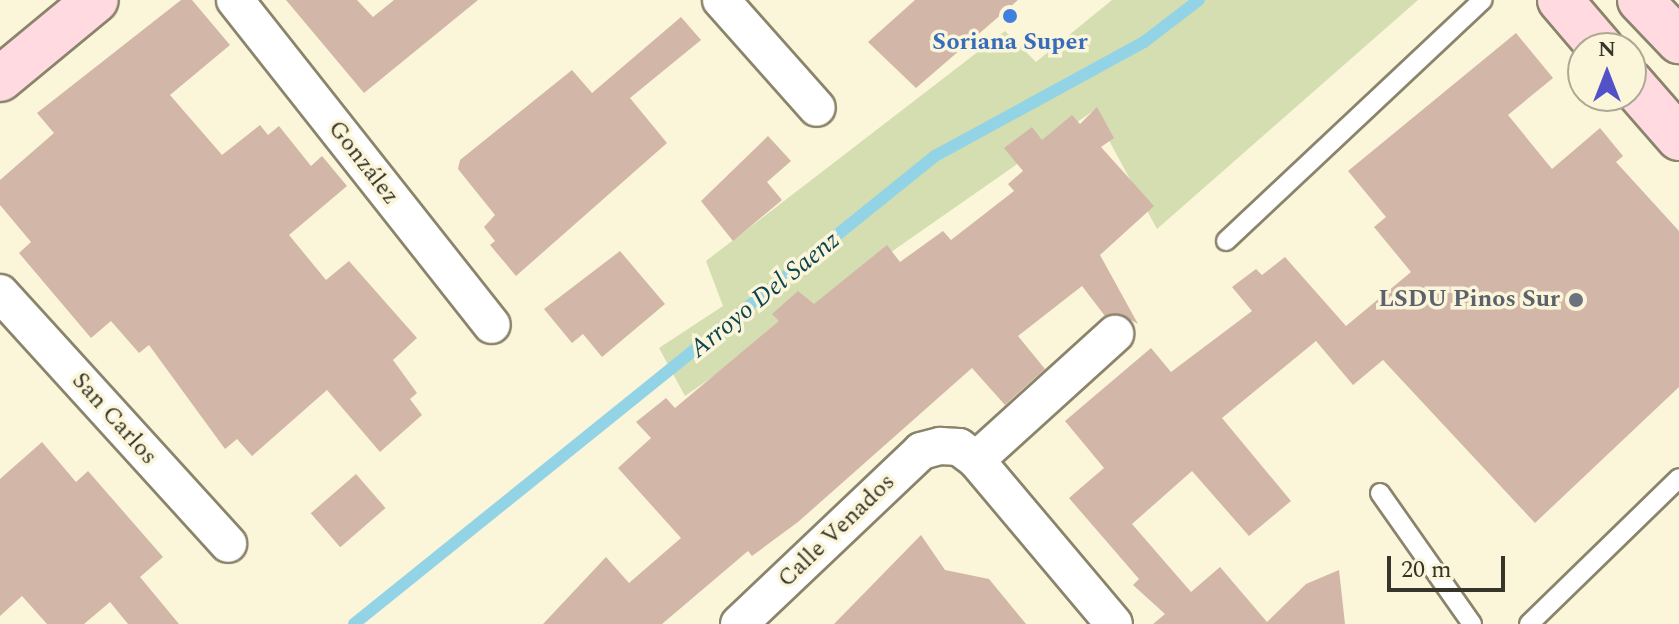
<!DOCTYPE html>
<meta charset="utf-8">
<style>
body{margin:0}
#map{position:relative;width:1679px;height:624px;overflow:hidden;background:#fbf5d9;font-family:Spectral,serif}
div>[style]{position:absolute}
.green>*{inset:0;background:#d4deb1}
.stream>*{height:12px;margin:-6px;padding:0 6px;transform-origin:6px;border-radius:6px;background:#93d3e6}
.building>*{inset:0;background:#d2b7a9;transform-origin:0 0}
.roads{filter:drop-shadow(2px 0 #8b846c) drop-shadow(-2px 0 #8b846c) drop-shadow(0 2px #8b846c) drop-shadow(0 -2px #8b846c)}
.lane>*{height:18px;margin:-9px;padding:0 9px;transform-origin:9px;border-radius:9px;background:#fff}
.street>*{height:36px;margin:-18px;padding:0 18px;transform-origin:18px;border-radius:18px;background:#fff}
.primary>*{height:44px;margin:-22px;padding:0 22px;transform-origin:22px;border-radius:22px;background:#ffdae0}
.dots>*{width:22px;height:22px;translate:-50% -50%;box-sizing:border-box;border:4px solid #fbf5d9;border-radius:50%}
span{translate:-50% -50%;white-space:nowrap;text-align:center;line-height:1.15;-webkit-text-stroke:7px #fbf5d9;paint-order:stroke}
.shop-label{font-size:24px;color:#366cbe;font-weight:700}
.street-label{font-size:24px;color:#37352a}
.worship-label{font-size:24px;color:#5b616d;font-weight:700}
.right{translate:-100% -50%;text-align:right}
.water-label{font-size:26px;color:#0b4452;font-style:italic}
.north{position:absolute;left:1567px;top:32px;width:80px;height:80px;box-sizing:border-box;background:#fbf5d9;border:2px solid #ada893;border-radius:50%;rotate:0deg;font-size:22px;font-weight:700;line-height:32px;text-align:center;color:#37352a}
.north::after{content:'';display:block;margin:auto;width:28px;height:36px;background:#5351c8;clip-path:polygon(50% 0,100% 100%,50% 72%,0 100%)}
.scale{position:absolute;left:1387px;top:556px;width:118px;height:36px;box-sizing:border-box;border:4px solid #37352a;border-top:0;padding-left:10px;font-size:24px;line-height:28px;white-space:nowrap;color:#37352a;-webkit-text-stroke:6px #fbf5d9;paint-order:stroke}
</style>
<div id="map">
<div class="green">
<i style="clip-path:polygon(1112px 0,1418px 0,1157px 229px,1093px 111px,685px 396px,659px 348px,723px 306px,706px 261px,1005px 31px,1036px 62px)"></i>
</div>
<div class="stream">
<i style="left:354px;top:624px;width:746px;rotate:-38.85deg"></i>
<i style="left:935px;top:156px;width:238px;rotate:-28.6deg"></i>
<i style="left:1144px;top:42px;width:69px;rotate:-37.4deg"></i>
</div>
<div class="building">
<i style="clip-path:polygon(181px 0,192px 0,230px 45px,170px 95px,222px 155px,260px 125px,268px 135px,279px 126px,311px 166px,322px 156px,347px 186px,289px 235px,326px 280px,349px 261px,417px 338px,393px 360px,417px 393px,410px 399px,422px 415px,380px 452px,327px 390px,252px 456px,237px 439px,225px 449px,149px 345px,139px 353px,111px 321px,91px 338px,19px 253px,31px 242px,0 205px,0 180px,54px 133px,37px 113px)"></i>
<i style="clip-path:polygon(286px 0,357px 0,373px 17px,394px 0,478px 0,364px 93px)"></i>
<i style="clip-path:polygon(915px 0,1018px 0,916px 88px,868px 42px)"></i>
<i style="clip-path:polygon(681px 17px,701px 40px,630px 98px,667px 143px,516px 276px,490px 245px,495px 241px,484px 227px,495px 215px,458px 169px,460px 160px,572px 70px,592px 93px)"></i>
<i style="clip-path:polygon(1516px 33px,1553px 78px,1508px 115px,1552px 169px,1600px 128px,1623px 156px,1616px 162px,1679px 231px,1679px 387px,1535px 523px,1383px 360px,1353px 385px,1316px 341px,1222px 418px,1291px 501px,1249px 536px,1192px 471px,1132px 524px,1191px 592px,1220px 567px,1267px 622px,1306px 584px,1339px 570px,1345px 624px,1153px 624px,1165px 614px,1133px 585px,1139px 579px,1069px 498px,1104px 468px,1065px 421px,1151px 348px,1171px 372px,1252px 311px,1232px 287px,1256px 269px,1262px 275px,1285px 257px,1346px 326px,1411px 272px,1374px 227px,1386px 217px,1348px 171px)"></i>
<i style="clip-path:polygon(1097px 107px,1114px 138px,1101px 147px,1154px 206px,1100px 255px,1138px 324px,1121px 314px,1105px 316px,1082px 286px,1018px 336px,1045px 369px,1005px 405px,972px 368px,798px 522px,752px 556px,748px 551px,662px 624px,543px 624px,606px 557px,629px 583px,681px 538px,618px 468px,651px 438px,636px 422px,666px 398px,675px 408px,779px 321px,772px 314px,798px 291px,814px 304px,887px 245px,900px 262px,943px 231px,951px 240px,1014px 191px,1008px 184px,1023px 171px,1004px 148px,1032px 127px,1042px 140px,1072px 115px,1080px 124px)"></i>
<i style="clip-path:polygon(768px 136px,791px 161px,767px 182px,782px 200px,733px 241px,701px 201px)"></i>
<i style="clip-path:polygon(620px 251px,665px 304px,602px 357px,583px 334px,572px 343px,544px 309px)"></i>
<i style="clip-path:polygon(42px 442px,76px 482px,88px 471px,163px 557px,140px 577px,179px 624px,128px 624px,110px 602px,84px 624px,47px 624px,22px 596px,0 616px,0 479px)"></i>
<i style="left:356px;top:474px;width:45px;height:60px;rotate:49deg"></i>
<i style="clip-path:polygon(921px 535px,945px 570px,989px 579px,1026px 624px,834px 624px)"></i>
</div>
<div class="roads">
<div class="lane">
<i style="left:1226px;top:241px;width:352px;rotate:-43.2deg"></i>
<i style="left:1380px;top:493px;width:160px;rotate:54.9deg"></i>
<i style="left:1529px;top:624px;width:209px;rotate:-44.2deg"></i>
</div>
<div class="street">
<i style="left:235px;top:0;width:414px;rotate:51.7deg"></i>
<i style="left:721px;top:0;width:144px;rotate:48.4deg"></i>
<i style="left:0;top:293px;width:339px;rotate:47.7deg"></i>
<i style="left:976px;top:460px;width:188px;rotate:-42.2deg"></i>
<i style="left:739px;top:624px;width:251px;rotate:-43.5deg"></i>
<i style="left:921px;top:451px;width:20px;rotate:-15deg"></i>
<i style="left:940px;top:446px;width:19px;rotate:3deg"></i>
<i style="left:959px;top:447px;width:21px;rotate:37deg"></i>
<i style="left:976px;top:460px;width:214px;rotate:49.9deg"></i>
</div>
<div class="primary">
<i style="left:1560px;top:0;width:63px;rotate:49.5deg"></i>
<i style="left:1640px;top:0;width:57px;rotate:46.4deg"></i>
<i style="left:0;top:79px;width:124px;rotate:-39.5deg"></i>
<i style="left:1631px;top:83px;width:73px;rotate:48.9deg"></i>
</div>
</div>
<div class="dots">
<i style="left:1010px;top:16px;background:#3f7fe0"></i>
<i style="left:1576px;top:300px;background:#6b7280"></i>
</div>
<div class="shop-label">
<span style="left:1010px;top:43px">Soriana Super</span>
</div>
<div class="street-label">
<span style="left:363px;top:163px;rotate:52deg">González</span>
<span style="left:114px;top:419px;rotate:48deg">San Carlos</span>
<span style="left:837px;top:531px;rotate:-44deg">Calle Venados</span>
</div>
<div class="worship-label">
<span class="right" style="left:1560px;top:300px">LSDU Pinos Sur</span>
</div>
<div class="water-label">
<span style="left:765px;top:295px;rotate:-39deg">Arroyo Del Saenz</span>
</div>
<div class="north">N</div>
<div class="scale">20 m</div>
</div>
